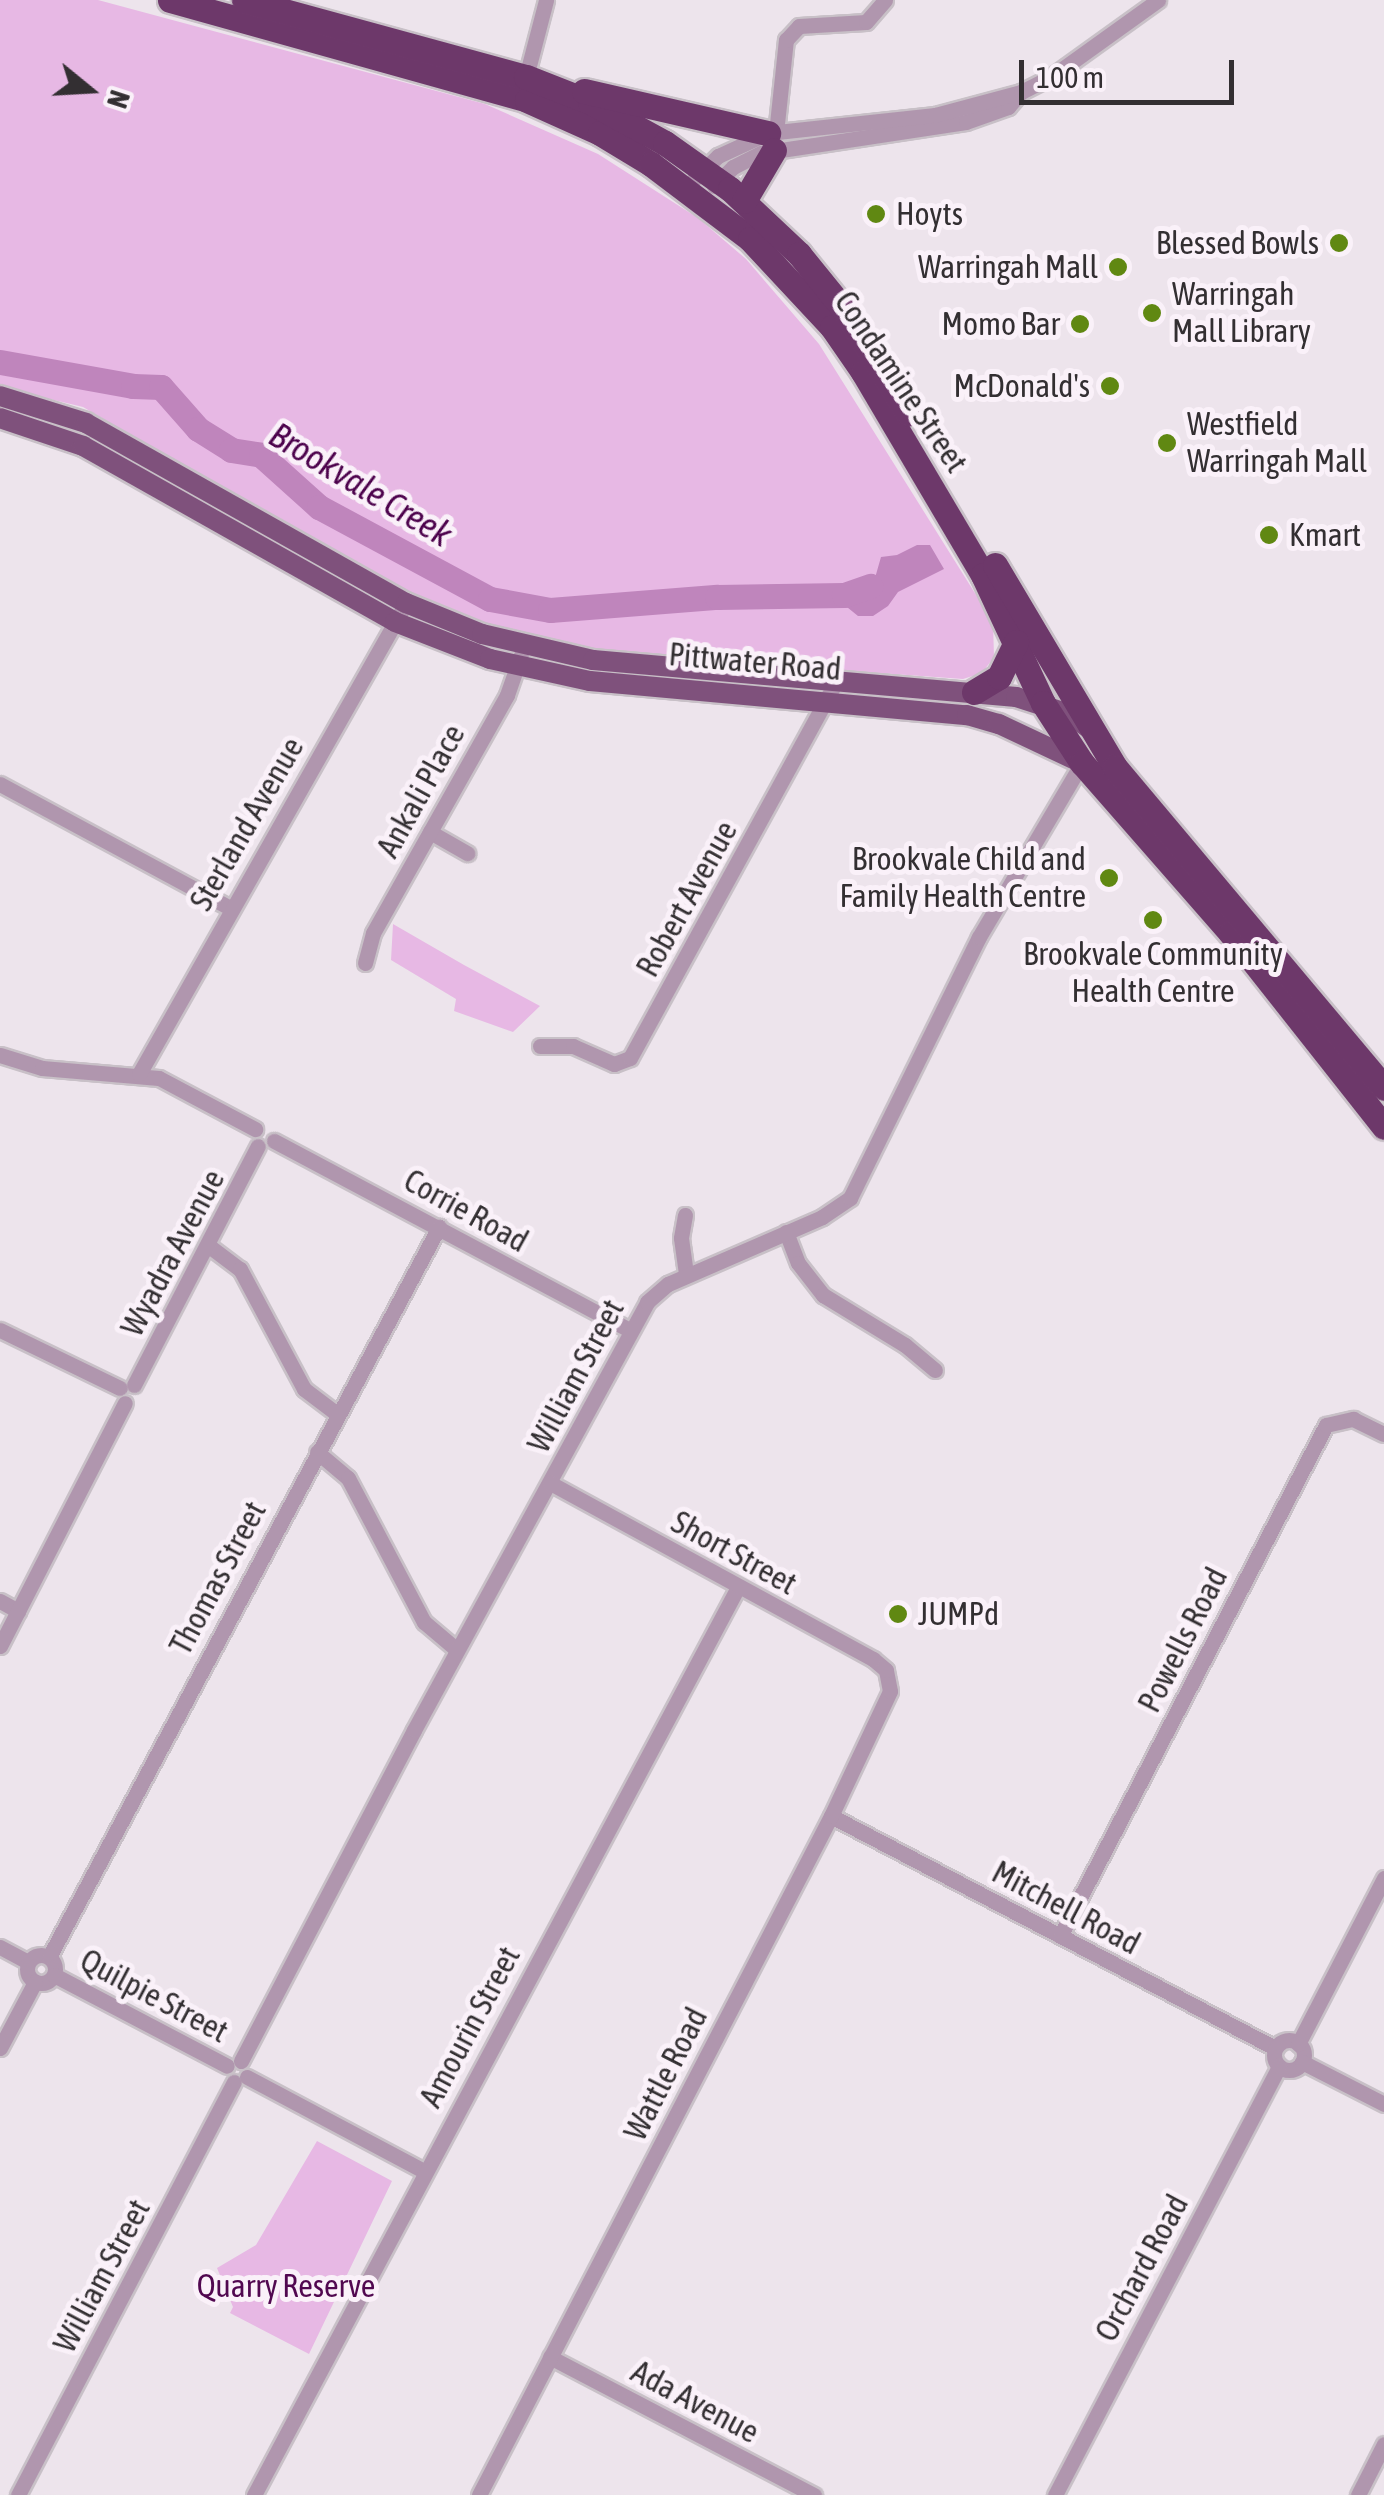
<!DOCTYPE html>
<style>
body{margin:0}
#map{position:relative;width:1384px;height:2495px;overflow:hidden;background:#ede4ec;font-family:"Asap Condensed",sans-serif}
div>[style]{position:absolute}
.green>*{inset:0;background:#e7b8e4}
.water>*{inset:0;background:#bf85bc}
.river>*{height:25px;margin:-12.5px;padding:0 12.5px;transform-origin:12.5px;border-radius:12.5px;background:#bf85bc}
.roads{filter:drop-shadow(2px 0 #c8c0c7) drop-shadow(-2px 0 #c8c0c7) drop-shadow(0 2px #c8c0c7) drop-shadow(0 -2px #c8c0c7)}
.minor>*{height:15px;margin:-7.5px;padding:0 7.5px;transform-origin:7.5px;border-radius:7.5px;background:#b096ae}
.minor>.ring{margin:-7.5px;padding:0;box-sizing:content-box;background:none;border:15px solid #b096ae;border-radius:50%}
.major>*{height:20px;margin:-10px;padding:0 10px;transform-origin:10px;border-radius:10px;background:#7f517c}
.highway>*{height:25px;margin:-12.5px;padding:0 12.5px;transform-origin:12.5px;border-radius:12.5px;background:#6d386a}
.dots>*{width:28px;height:28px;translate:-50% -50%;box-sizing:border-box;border:5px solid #faf1f9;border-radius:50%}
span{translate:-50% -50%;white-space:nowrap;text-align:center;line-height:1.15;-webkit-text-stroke:10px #faf1f9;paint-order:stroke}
.poi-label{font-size:32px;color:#332f32}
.left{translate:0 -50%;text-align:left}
.right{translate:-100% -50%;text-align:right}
.street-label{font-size:32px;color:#332f32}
.park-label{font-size:32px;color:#510850}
.water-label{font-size:35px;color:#4c024c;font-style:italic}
.north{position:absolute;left:40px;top:40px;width:100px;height:100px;-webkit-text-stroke:8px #faf1f9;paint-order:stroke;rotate:108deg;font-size:28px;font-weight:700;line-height:40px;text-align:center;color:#332f32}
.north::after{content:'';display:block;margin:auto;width:35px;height:45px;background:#332f32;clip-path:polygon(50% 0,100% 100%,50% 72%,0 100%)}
.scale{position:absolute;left:1019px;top:60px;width:215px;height:45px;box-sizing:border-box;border:5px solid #332f32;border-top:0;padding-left:12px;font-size:30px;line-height:35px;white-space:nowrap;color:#332f32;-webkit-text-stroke:8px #faf1f9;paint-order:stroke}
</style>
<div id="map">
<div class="green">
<i style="clip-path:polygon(0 0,98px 0,485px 104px,598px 154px,698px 218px,746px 259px,819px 344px,993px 622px,994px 657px,982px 673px,963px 679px,591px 652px,485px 628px,414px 600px,83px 407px,0 387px)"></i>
<i style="clip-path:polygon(393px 924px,464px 965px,540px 1006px,513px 1032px,454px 1011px,456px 999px,391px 960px)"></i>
<i style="clip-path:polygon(317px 2141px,392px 2181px,309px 2354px,230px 2313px,233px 2307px,217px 2268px,256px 2245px)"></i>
</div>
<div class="water">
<i style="clip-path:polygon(917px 545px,930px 545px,944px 569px,898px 592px,888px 606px,873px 616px,858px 616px,842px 603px,837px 590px,875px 578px,881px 557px,897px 555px)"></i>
</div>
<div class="river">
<i style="left:0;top:362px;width:135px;rotate:10.2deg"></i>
<i style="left:133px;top:386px;width:28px;rotate:2deg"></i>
<i style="left:161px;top:387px;width:56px;rotate:48.6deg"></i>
<i style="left:198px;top:429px;width:39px;rotate:32deg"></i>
<i style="left:231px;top:450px;width:30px;rotate:9deg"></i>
<i style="left:261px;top:455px;width:78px;rotate:41.9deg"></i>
<i style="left:319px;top:507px;width:194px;rotate:28.3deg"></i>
<i style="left:490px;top:599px;width:61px;rotate:10.4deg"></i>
<i style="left:550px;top:610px;width:168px;rotate:-4.5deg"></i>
<i style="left:717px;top:597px;width:127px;rotate:-0.9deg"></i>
<i style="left:844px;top:595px;width:28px;rotate:-19deg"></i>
</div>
<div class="roads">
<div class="minor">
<i style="left:526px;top:77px;width:80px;rotate:-75.4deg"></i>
<i style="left:776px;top:133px;width:94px;rotate:-83.9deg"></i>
<i style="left:786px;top:40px;width:19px;rotate:-47deg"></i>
<i style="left:799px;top:26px;width:67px;rotate:-3.4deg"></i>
<i style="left:866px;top:22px;width:29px;rotate:-49deg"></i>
<i style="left:714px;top:186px;width:27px;rotate:-45deg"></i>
<i style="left:733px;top:167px;width:31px;rotate:-27deg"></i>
<i style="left:761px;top:153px;width:207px;rotate:-8.6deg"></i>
<i style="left:966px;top:122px;width:45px;rotate:-19.7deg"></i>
<i style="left:1008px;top:107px;width:20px;rotate:-49deg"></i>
<i style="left:686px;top:187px;width:45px;rotate:-44.1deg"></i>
<i style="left:718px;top:156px;width:55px;rotate:-24.7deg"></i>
<i style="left:768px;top:133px;width:168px;rotate:-6.2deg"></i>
<i style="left:935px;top:115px;width:89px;rotate:-15deg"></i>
<i style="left:1021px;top:92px;width:34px;rotate:-27deg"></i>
<i style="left:1051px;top:77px;width:132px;rotate:-35.7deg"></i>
<i style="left:0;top:784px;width:261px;rotate:28.3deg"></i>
<i style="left:430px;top:832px;width:43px;rotate:29.6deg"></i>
<i style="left:365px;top:963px;width:31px;rotate:-75deg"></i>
<i style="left:373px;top:933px;width:273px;rotate:-60.6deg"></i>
<i style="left:507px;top:695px;width:42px;rotate:-70.7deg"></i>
<i style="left:540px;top:1046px;width:33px"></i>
<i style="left:573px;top:1046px;width:45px;rotate:23.7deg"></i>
<i style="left:614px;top:1064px;width:17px;rotate:-21deg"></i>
<i style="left:630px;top:1058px;width:431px;rotate:-61.3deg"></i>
<i style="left:0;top:1055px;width:44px;rotate:17.2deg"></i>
<i style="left:42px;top:1068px;width:117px;rotate:4.9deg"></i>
<i style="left:159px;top:1078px;width:109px;rotate:28deg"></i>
<i style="left:139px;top:1074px;width:541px;rotate:-60.45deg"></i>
<i style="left:274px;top:1141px;width:404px;rotate:28deg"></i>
<i style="left:685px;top:1215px;width:23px;rotate:100deg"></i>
<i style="left:681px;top:1238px;width:36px;rotate:82deg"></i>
<i style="left:786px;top:1232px;width:33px;rotate:69deg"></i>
<i style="left:798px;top:1263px;width:41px;rotate:52deg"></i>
<i style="left:823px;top:1295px;width:96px;rotate:31.4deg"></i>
<i style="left:905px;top:1345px;width:39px;rotate:40deg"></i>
<i style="left:209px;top:1246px;width:39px;rotate:37deg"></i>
<i style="left:240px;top:1269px;width:136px;rotate:61.9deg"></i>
<i style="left:304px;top:1389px;width:41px;rotate:37.1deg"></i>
<i style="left:0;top:1330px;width:133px;rotate:25.8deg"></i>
<i style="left:134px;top:1385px;width:269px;rotate:-62.6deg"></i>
<i style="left:317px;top:1452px;width:40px;rotate:40deg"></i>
<i style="left:348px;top:1478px;width:163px;rotate:62.2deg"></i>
<i style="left:424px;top:1622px;width:43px;rotate:40.3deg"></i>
<i style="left:0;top:1601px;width:21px;rotate:29deg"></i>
<i style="left:0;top:1646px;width:273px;rotate:-62.8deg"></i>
<i style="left:831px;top:1816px;width:501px;rotate:27.59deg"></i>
<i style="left:1060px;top:1936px;width:576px;rotate:-62.5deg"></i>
<i style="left:1326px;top:1425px;width:28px;rotate:-13deg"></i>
<i style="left:1353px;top:1419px;width:34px;rotate:26deg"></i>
<i style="left:0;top:1947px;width:32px;rotate:28deg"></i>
<i class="ring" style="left:27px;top:1955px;width:13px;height:13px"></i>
<i style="left:49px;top:1957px;width:828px;rotate:-61.89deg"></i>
<i style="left:54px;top:1975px;width:195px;rotate:27.7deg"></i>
<i class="ring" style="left:1274px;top:2040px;width:15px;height:15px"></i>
<i style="left:1298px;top:2044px;width:187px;rotate:-62.6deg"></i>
<i style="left:0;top:2048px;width:75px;rotate:-62.1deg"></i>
<i style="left:241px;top:2061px;width:373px;rotate:-62.4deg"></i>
<i style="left:414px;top:1730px;width:487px;rotate:-61.4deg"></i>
<i style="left:647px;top:1302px;width:28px;rotate:-41deg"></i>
<i style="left:668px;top:1284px;width:168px;rotate:-23.5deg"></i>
<i style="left:822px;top:1217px;width:34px;rotate:-34deg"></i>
<i style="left:850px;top:1198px;width:291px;rotate:-63.7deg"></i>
<i style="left:979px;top:937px;width:202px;rotate:-59.4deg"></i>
<i style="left:1302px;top:2062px;width:92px;rotate:27.1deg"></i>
<i style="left:247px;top:2077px;width:200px;rotate:28deg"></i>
<i style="left:550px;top:2357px;width:298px;rotate:27.6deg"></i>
<i style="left:18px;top:2495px;width:466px;rotate:-62.4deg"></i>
<i style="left:254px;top:2495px;width:1029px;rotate:-61.94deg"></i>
<i style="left:479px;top:2495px;width:765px;rotate:-62.6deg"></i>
<i style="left:831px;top:1816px;width:138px;rotate:-64.7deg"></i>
<i style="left:890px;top:1691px;width:21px;rotate:-101deg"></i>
<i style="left:886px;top:1670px;width:17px;rotate:-140deg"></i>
<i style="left:873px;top:1659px;width:368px;rotate:-151.4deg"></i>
<i style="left:1055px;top:2495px;width:484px;rotate:-62.4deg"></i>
<i style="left:1358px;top:2495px;width:57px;rotate:-63deg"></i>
</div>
<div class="major">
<i style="left:0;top:396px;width:90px;rotate:17.4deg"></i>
<i style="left:86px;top:423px;width:367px;rotate:29.4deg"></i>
<i style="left:406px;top:603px;width:82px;rotate:22.2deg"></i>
<i style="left:482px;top:634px;width:114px;rotate:13.2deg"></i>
<i style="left:593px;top:660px;width:425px;rotate:5deg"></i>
<i style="left:1016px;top:697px;width:56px;rotate:17.8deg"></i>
<i style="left:1069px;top:714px;width:24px;rotate:36deg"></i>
<i style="left:0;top:418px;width:88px;rotate:18.6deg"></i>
<i style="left:83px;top:446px;width:358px;rotate:29.4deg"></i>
<i style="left:395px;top:622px;width:102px;rotate:21.3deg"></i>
<i style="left:490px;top:659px;width:102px;rotate:12.4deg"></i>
<i style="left:590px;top:681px;width:379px;rotate:5.2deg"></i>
<i style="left:967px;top:715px;width:33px;rotate:16deg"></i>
<i style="left:999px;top:724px;width:92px;rotate:25.2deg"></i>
</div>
<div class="highway">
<i style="left:170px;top:0;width:371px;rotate:15.6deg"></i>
<i style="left:527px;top:100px;width:80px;rotate:24.3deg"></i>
<i style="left:600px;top:133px;width:60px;rotate:31.3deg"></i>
<i style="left:651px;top:164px;width:124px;rotate:37.1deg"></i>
<i style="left:750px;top:239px;width:120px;rotate:47deg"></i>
<i style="left:832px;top:327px;width:55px;rotate:55.4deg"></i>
<i style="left:863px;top:372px;width:236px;rotate:59.4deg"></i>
<i style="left:983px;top:575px;width:141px;rotate:64.9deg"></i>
<i style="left:1043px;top:703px;width:72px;rotate:57deg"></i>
<i style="left:1082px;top:763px;width:226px;rotate:48.8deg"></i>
<i style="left:1231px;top:933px;width:247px;rotate:51.7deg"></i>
<i style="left:244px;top:0;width:292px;rotate:15.3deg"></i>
<i style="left:526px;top:77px;width:69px;rotate:21.3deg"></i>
<i style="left:590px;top:102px;width:85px;rotate:28.7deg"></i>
<i style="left:665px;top:143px;width:80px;rotate:35.3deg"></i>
<i style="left:730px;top:189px;width:95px;rotate:43.3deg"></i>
<i style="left:799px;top:254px;width:75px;rotate:51deg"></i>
<i style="left:846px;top:312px;width:119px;rotate:58.5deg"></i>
<i style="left:584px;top:91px;width:189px;rotate:12.9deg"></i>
<i style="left:744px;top:201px;width:59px;rotate:-59.5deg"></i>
<i style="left:995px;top:565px;width:235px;rotate:59.3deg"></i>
<i style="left:1115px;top:767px;width:419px;rotate:50deg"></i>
<i style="left:974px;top:692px;width:29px;rotate:-31deg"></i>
<i style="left:999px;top:677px;width:39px;rotate:-64deg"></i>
</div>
</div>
<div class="dots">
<i style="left:876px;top:214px;background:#608812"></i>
<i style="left:1339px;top:243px;background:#608812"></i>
<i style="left:1118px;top:267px;background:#608812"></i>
<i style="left:1152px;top:313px;background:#608812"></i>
<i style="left:1080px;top:324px;background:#608812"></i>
<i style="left:1110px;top:386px;background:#608812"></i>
<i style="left:1167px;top:443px;background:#608812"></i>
<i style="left:1269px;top:535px;background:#608812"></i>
<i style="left:1109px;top:878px;background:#608812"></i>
<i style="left:1153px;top:920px;background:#608812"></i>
<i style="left:898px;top:1614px;background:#608812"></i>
</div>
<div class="poi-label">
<span class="left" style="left:896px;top:214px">Hoyts</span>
<span class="right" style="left:1319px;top:243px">Blessed Bowls</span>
<span class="right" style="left:1098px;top:267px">Warringah Mall</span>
<span class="left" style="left:1172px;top:313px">Warringah<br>Mall Library</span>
<span class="right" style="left:1060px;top:324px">Momo Bar</span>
<span class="right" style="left:1090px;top:386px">McDonald's</span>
<span class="left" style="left:1187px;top:443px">Westfield<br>Warringah Mall</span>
<span class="left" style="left:1289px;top:535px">Kmart</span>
<span class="right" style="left:1086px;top:878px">Brookvale Child and<br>Family Health Centre</span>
<span style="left:1153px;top:973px">Brookvale Community<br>Health Centre</span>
<span class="left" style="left:918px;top:1614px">JUMPd</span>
</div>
<div class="street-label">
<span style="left:901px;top:382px;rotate:56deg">Condamine Street</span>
<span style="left:755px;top:662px;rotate:5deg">Pittwater Road</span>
<span style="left:421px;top:791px;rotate:-61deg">Ankali Place</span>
<span style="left:247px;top:824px;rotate:-60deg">Sterland Avenue</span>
<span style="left:687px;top:899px;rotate:-61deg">Robert Avenue</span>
<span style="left:466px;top:1211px;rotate:29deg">Corrie Road</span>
<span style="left:173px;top:1253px;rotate:-62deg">Wyadra Avenue</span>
<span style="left:576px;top:1376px;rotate:-62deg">William Street</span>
<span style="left:734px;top:1553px;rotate:29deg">Short Street</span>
<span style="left:218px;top:1578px;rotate:-62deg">Thomas Street</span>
<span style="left:1183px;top:1640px;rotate:-63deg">Powells Road</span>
<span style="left:1066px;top:1908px;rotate:28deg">Mitchell Road</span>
<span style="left:154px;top:1996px;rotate:28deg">Quilpie Street</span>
<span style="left:470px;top:2027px;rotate:-62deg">Amourin Street</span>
<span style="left:666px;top:2074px;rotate:-63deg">Wattle Road</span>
<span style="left:1142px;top:2268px;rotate:-62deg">Orchard Road</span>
<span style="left:102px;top:2276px;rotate:-62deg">William Street</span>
<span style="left:695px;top:2402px;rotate:28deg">Ada Avenue</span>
</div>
<div class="park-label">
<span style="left:286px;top:2286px">Quarry Reserve</span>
</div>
<div class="water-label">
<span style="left:361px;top:484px;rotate:31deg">Brookvale Creek</span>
</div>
<div class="north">N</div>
<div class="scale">100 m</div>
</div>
